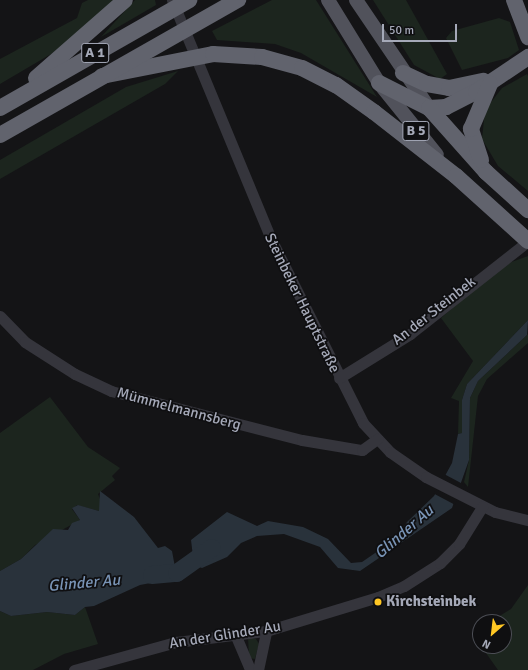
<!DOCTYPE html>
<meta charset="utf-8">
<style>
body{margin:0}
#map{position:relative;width:528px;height:670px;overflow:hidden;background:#141416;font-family:Signika,sans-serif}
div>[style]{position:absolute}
.green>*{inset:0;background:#1c251e}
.water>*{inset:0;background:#29323b}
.pier>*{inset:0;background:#141416;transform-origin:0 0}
.river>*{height:18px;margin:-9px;padding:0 9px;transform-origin:9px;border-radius:9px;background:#29323b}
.minor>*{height:11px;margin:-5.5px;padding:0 5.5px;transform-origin:5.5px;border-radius:5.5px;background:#35353c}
.major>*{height:14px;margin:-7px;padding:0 7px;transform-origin:7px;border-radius:7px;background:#51525b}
.highway>*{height:16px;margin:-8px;padding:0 8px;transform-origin:8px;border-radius:8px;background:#61636d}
.dots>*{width:11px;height:11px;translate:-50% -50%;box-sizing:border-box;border:2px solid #0f0f11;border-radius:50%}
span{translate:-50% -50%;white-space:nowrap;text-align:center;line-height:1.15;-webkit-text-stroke:3.5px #0f0f11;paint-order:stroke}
.shield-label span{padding:1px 3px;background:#0f0f11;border:1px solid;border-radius:3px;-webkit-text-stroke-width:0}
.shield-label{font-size:14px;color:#a5a9b8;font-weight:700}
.street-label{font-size:15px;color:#a5a9b8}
.poi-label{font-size:15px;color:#a5a9b8;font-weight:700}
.left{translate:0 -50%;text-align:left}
.water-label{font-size:16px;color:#7994b6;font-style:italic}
.north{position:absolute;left:472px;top:614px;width:40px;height:40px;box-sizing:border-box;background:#0f0f11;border:1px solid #4b4d54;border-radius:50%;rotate:208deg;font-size:11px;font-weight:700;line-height:16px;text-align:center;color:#a5a9b8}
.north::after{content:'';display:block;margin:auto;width:14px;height:18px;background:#ffc724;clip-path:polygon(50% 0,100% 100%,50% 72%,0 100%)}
.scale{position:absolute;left:382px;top:24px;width:75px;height:18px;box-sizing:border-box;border:2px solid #a5a9b8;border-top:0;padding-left:5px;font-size:12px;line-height:14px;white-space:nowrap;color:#a5a9b8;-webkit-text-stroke:3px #0f0f11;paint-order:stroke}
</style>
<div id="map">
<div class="green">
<i style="clip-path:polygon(88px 0,115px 0,93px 22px,51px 54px,0 84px,0 59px,77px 18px,82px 3px)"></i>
<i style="clip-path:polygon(135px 0,155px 0,156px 5px,101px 37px)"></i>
<i style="clip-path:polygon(272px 0,316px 0,377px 97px,301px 53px,275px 44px,217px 40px,212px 31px)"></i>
<i style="clip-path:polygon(373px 0,406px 0,447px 74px,440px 79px,414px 65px)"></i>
<i style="clip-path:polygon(499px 18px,510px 22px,519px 50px,508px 58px,462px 70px,446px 38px,452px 31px)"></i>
<i style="clip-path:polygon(178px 71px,165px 84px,0 179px,0 160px,126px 87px)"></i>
<i style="clip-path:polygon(527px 74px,528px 76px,528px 191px,498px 166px,482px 139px,485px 110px,502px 88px)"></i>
<i style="clip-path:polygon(528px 256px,528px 320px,467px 384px,462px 400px,462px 433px,458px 434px,459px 401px,451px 398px,473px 361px,441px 318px,503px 265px)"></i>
<i style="clip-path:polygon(528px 334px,528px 343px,487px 379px,478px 396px,468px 487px,464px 482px,469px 460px,470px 398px,478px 381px)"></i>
<i style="clip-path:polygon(50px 397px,88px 447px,120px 468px,112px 476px,115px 480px,98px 494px,102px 504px,99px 511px,77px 505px,72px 509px,80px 520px,35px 545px,21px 559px,0 571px,0 433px)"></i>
<i style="clip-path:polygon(528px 585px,528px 670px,498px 670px,481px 646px,504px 646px,504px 622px,490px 622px,511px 609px)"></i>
<i style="clip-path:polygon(85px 607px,98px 644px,64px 654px,33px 670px,0 670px,0 611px,11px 616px,47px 612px,75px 615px)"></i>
<i style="clip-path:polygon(248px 637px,256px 639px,259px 644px,255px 659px,249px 658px)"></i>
</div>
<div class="water">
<i style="clip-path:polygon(528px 320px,527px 335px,478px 381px,470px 398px,469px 460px,452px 508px,360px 571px,338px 568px,320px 547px,284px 534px,257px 536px,241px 543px,227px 557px,202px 568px,194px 565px,191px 540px,227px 512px,257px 526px,268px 521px,303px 527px,328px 539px,351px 563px,362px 562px,394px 540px,407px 522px,434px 496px,452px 463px,458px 434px,462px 433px,462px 400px,467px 384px)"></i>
<i style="clip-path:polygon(100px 491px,134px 517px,158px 548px,165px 546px,172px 551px,177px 578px,140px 585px,94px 606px,85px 607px,75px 615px,47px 612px,11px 616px,0 611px,0 571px,21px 559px,53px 529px,68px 530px,72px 523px,80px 520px,72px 508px,78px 505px,99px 511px)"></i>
</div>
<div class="pier">
<i style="left:444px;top:474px;width:24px;height:22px;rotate:28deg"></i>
</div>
<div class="river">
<i style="left:152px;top:575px;width:25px;rotate:-5deg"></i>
<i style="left:177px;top:573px;width:43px;rotate:-35.5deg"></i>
</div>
<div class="minor">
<i style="left:172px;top:0;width:256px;rotate:67.5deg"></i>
<i style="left:270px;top:237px;width:208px;rotate:63.4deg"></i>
<i style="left:363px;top:423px;width:40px;rotate:47deg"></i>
<i style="left:390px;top:452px;width:44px;rotate:34.8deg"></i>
<i style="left:426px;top:477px;width:77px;rotate:26.9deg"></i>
<i style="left:495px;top:512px;width:34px;rotate:14deg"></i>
<i style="left:0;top:316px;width:36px;rotate:46deg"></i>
<i style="left:25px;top:342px;width:59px;rotate:32.6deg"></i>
<i style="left:75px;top:374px;width:40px;rotate:25deg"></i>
<i style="left:111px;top:391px;width:197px;rotate:14.4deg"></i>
<i style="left:302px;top:440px;width:61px;rotate:9.5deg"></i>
<i style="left:362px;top:450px;width:19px;rotate:-36deg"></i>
<i style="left:339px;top:378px;width:84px;rotate:-31.8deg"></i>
<i style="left:410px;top:334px;width:150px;rotate:-38.2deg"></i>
<i style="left:235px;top:634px;width:39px;rotate:67deg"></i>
<i style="left:74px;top:670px;width:106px;rotate:-15.4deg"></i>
<i style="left:176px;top:642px;width:91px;rotate:-7deg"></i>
<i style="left:266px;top:631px;width:117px;rotate:-16.9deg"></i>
<i style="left:378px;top:597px;width:28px;rotate:-23deg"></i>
<i style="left:404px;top:586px;width:43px;rotate:-32.6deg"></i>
<i style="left:440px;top:563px;width:27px;rotate:-45deg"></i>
<i style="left:459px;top:544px;width:44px;rotate:-58.1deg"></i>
<i style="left:258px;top:670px;width:40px;rotate:-78deg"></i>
</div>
<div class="major">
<i style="left:328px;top:0;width:97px;rotate:58.4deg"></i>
<i style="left:379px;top:83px;width:92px;rotate:51.1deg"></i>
<i style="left:356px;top:0;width:130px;rotate:55.9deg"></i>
</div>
<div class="highway">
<i style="left:514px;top:0;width:40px;rotate:69deg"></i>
<i style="left:403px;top:73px;width:26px;rotate:25deg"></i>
<i style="left:427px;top:84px;width:22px;rotate:10deg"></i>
<i style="left:449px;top:88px;width:35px;rotate:-12deg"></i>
<i style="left:102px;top:76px;width:113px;rotate:-11.2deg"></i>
<i style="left:213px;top:54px;width:49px;rotate:3.5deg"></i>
<i style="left:262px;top:57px;width:41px;rotate:15.4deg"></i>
<i style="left:302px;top:68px;width:38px;rotate:27deg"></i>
<i style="left:336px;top:85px;width:47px;rotate:35.4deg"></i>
<i style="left:374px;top:112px;width:104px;rotate:38deg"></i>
<i style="left:456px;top:176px;width:97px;rotate:42.1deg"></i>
<i style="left:36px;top:78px;width:118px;rotate:-41.2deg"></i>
<i style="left:379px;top:83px;width:56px;rotate:26.6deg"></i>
<i style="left:429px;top:108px;width:17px;rotate:-3deg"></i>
<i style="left:446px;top:107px;width:34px;rotate:-27deg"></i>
<i style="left:476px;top:92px;width:63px;rotate:-33.9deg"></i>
<i style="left:0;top:108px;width:218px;rotate:-29.7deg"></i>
<i style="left:429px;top:108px;width:86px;rotate:48.3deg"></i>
<i style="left:486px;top:172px;width:57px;rotate:42.1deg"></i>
<i style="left:0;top:135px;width:274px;rotate:-29.6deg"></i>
<i style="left:481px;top:160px;width:33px;rotate:-108deg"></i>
<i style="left:471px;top:129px;width:49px;rotate:-67.1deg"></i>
</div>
<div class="dots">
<i style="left:378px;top:602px;background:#ffc724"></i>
</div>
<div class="shield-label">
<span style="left:95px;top:53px">A 1</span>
<span style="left:416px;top:131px">B 5</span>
</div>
<div class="street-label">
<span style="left:302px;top:303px;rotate:64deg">Steinbeker Hauptstraße</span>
<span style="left:434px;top:311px;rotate:-38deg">An der Steinbek</span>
<span style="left:179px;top:409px;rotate:15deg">Mümmelmannsberg</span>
<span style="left:225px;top:635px;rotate:-9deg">An der Glinder Au</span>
</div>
<div class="poi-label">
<span class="left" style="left:386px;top:602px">Kirchsteinbek</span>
</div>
<div class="water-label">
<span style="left:404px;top:532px;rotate:-41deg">Glinder Au</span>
<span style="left:84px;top:583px;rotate:-5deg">Glinder Au</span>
</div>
<div class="north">N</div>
<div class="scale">50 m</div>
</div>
